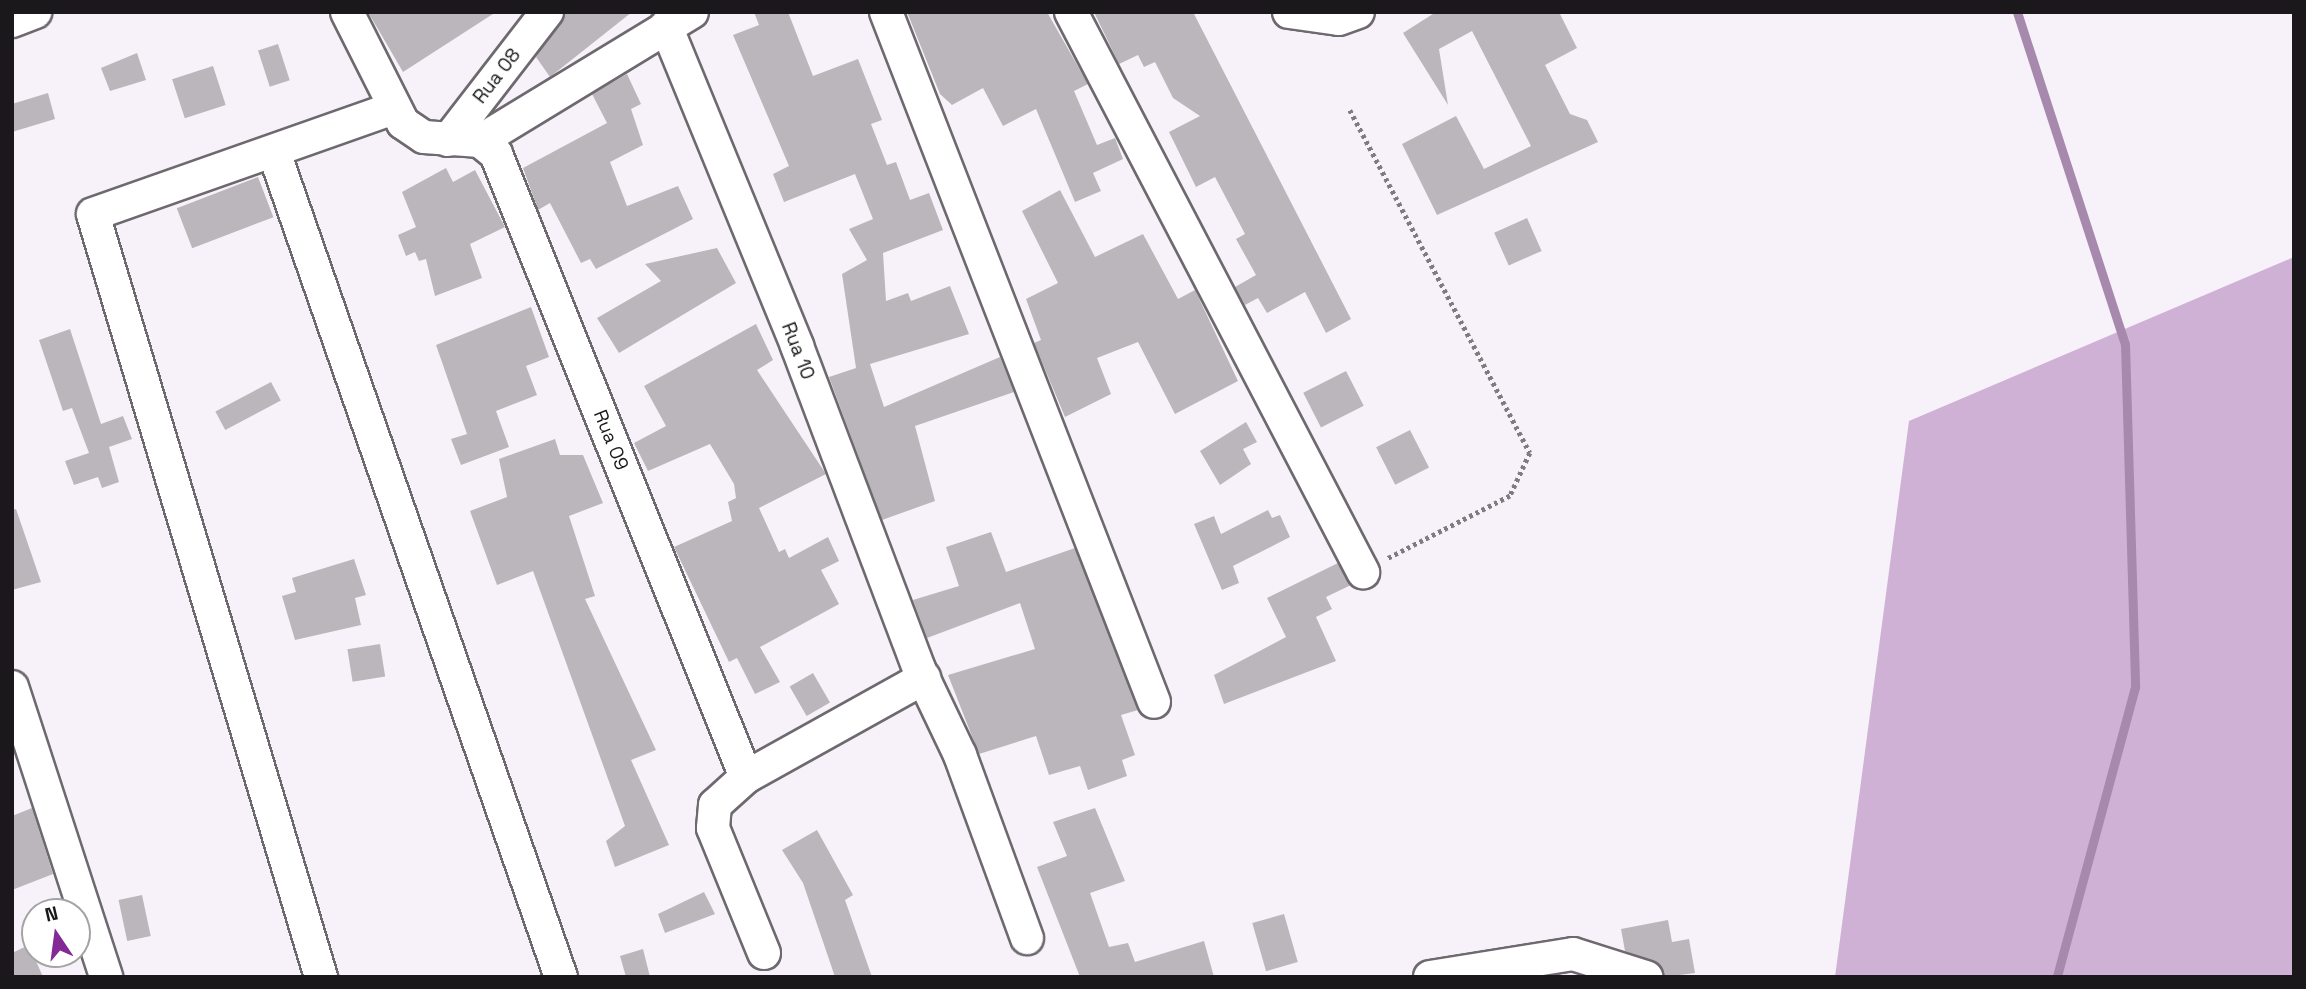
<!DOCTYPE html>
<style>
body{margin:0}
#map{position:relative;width:2306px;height:989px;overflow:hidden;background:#f7f2f9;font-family:"Space Grotesk",sans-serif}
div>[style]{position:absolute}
.forest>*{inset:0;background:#d0b1d6}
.stream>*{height:9px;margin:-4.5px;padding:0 4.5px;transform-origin:4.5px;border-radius:4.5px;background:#a789ad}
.building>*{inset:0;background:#bbb6bc;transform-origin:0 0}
.path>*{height:4.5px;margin-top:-2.25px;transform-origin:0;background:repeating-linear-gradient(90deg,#7f7c80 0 3.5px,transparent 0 7px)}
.roads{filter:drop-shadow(2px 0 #6e696f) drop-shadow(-2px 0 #6e696f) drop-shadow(0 2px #6e696f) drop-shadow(0 -2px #6e696f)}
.minor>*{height:32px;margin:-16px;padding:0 16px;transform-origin:16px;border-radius:16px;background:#fff}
span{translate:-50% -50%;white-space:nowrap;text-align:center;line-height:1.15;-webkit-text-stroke:6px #fff;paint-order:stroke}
.street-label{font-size:19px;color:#1a181a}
.frame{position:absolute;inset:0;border:14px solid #1a181a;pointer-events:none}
.north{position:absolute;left:21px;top:898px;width:70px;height:70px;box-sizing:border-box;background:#fff;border:2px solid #a3a3a3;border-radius:50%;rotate:347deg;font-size:19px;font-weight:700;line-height:28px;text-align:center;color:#1a181a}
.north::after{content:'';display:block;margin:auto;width:24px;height:32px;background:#842a96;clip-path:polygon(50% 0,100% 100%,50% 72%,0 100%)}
</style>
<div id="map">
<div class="forest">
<i style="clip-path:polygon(2294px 257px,2294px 977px,1835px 977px,1909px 421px)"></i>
</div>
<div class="stream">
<i style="left:2017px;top:12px;width:349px;rotate:72deg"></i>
<i style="left:2125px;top:344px;width:343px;rotate:88.3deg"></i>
<i style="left:2135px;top:687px;width:300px;rotate:105.1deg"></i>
</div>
<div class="building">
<i style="clip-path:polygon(368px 12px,496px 12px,403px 72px)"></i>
<i style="clip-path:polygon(565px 12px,632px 12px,550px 77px,536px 57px)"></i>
<i style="clip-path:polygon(754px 12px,788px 12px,813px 76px,858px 59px,882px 120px,871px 124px,887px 165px,896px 162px,910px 200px,929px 193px,943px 230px,883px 253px,886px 301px,908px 293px,911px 301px,950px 286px,969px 334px,870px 364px,884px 407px,1000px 357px,1014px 392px,915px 426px,935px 501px,882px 520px,829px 377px,856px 368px,842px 274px,867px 260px,849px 229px,873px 219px,855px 174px,784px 202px,773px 174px,789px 166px,733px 35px,759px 25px)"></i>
<i style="clip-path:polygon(907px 12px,1047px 12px,1088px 84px,1074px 91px,1097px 145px,1115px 138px,1123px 159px,1093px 173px,1101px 191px,1075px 202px,1036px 109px,1003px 126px,983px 88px,952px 105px,940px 94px)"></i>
<i style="clip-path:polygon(1094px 12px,1193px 12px,1351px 319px,1326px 333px,1305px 292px,1267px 313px,1258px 298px,1245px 305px,1235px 287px,1256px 275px,1236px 239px,1245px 234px,1215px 177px,1196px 187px,1169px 132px,1200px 116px,1173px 98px,1155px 62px,1144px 67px,1138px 55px,1119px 64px)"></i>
<i style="clip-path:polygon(1436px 12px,1559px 12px,1577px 48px,1545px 65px,1570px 114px,1587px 120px,1598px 142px,1437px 215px,1402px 144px,1456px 116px,1484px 169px,1531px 146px,1472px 31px,1439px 49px,1448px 105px,1403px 33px)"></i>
<i style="left:278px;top:44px;width:38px;height:21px;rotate:72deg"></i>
<i style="clip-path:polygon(137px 53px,146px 80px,110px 91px,101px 68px)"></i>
<i style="left:213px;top:66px;width:41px;height:43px;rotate:72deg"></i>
<i style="clip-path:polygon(627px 74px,641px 104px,631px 109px,643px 145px,610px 162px,627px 206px,678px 186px,693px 219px,596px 269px,590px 259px,581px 263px,550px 203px,538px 210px,523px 168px,607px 123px,592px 94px)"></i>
<i style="clip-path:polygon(48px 93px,55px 119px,12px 132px,12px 104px)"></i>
<i style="clip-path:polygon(446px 168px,453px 182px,475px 170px,505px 227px,470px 244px,482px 278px,435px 296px,426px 259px,419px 261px,415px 252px,406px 256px,398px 235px,416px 227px,402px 192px)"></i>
<i style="left:258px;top:177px;width:43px;height:87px;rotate:69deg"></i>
<i style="clip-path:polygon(1060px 190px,1095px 257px,1143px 234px,1178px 299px,1195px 290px,1238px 381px,1175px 414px,1138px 342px,1097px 358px,1111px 394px,1065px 417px,1034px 343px,1041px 340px,1026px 299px,1058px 283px,1022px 211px)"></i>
<i style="left:1527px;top:218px;width:36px;height:36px;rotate:66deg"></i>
<i style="clip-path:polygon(717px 248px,736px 283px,619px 353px,597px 318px,661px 281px,645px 264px)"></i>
<i style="clip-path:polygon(531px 307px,549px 357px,526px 366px,537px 395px,496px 411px,509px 447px,461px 465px,451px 439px,467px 434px,436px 345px)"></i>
<i style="clip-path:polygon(756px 324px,773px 360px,757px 370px,826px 474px,759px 508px,779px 552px,785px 549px,789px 558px,828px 537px,839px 561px,821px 570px,839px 604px,760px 647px,780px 682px,755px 694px,737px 658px,729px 662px,674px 547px,732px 521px,728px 502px,736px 498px,734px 484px,710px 444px,648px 471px,634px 443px,666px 426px,644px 386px)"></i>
<i style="clip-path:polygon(70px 329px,101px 424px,123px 416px,132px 439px,109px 447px,119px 482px,102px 488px,98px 477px,74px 485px,65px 461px,89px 453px,72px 408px,63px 411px,39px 340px)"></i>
<i style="left:1346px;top:371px;width:39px;height:48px;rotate:63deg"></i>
<i style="left:271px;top:382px;width:21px;height:63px;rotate:62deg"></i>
<i style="clip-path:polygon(1246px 422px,1257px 442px,1243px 449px,1251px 464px,1220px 485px,1200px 451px)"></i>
<i style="left:1410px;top:430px;width:42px;height:38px;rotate:63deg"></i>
<i style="clip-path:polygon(555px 439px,560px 455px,583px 455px,603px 503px,569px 516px,595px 596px,585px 599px,656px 750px,631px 760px,669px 845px,615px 867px,606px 841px,625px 826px,533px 571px,497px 585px,470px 511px,507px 497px,499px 459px)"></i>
<i style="clip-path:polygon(16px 509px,41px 582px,12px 590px,12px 510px)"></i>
<i style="clip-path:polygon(1268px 510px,1272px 518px,1280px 515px,1290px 537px,1233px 566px,1239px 583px,1222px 590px,1194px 524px,1214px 516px,1221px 534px)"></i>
<i style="clip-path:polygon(991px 532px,1006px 572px,1075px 548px,1138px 710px,1121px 715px,1135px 755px,1122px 760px,1127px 776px,1088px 790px,1080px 766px,1049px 775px,1036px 736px,979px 754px,948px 675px,1035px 649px,1020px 603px,927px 638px,913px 600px,959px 586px,946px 547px)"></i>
<i style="clip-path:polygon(354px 559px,366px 595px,355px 598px,361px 625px,295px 640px,282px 596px,296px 592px,292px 578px)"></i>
<i style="clip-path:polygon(1338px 563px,1351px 585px,1326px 597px,1332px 609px,1316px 617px,1336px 661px,1224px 704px,1214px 675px,1286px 637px,1267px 598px)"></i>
<i style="left:380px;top:644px;width:33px;height:33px;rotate:81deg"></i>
<i style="left:813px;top:673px;width:34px;height:27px;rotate:60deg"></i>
<i style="clip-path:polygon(32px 808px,53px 874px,12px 890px,12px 816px)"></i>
<i style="clip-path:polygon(1095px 808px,1125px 881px,1090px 893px,1109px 947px,1128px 943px,1135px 962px,1204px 941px,1214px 977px,1080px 977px,1037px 867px,1067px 856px,1053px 822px)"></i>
<i style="clip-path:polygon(817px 830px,853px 895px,845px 900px,872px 977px,835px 977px,803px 883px,782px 850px)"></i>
<i style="clip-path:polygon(704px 892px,715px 914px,665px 933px,658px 914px)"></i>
<i style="left:142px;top:895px;width:42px;height:24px;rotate:78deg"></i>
<i style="left:1284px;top:914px;width:50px;height:33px;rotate:74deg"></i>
<i style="clip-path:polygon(1668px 920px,1672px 942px,1689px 939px,1695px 973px,1664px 977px,1659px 964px,1625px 951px,1621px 929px)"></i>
<i style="clip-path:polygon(29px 945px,43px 977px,12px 977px,12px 953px)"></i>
<i style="clip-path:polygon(643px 949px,650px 977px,626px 977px,620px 956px)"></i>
</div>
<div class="path">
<i style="left:1350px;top:110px;width:387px;rotate:62.3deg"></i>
<i style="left:1530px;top:453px;width:47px;rotate:114.9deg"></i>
<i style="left:1510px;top:496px;width:138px;rotate:152.9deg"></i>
</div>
<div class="roads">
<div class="minor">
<i style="left:347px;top:12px;width:124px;rotate:63.2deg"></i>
<i style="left:403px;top:123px;width:25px;rotate:34deg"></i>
<i style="left:424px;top:137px;width:56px;rotate:4.1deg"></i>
<i style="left:480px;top:141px;width:21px;rotate:39deg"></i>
<i style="left:496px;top:154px;width:671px;rotate:68.14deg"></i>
<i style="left:886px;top:12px;width:740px;rotate:68.77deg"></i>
<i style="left:1071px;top:12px;width:632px;rotate:62.46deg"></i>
<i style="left:1289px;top:12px;width:50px;rotate:8deg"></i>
<i style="left:1339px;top:19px;width:20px;rotate:-20deg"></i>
<i style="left:12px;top:21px;width:25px;rotate:-21deg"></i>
<i style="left:666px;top:26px;width:346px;rotate:67.7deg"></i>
<i style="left:797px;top:346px;width:345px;rotate:69.3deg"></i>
<i style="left:919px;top:669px;width:95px;rotate:64.5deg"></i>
<i style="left:960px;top:755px;width:195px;rotate:69.9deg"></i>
<i style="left:448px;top:140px;width:162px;rotate:-52.3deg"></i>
<i style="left:480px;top:141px;width:248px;rotate:-31.3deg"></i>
<i style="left:275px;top:155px;width:870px;rotate:70.82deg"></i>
<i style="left:12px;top:687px;width:305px;rotate:72deg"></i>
<i style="left:764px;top:953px;width:135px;rotate:-112.2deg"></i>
<i style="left:713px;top:828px;width:23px;rotate:-85deg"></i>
<i style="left:715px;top:805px;width:42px;rotate:-42.1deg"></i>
<i style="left:746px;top:777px;width:204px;rotate:-29.1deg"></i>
<i style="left:321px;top:977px;width:796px;rotate:-106.64deg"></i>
<i style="left:93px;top:214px;width:319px;rotate:-19.4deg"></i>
<i style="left:1430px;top:977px;width:145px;rotate:-9.1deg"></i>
<i style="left:1573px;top:954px;width:77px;rotate:17.5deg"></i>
</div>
</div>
<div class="street-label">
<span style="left:497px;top:76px;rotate:-52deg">Rua 08</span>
<span style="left:798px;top:351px;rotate:69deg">Rua 10</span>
<span style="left:611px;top:440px;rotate:68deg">Rua 09</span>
</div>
<div class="frame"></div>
<div class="north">N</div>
</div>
